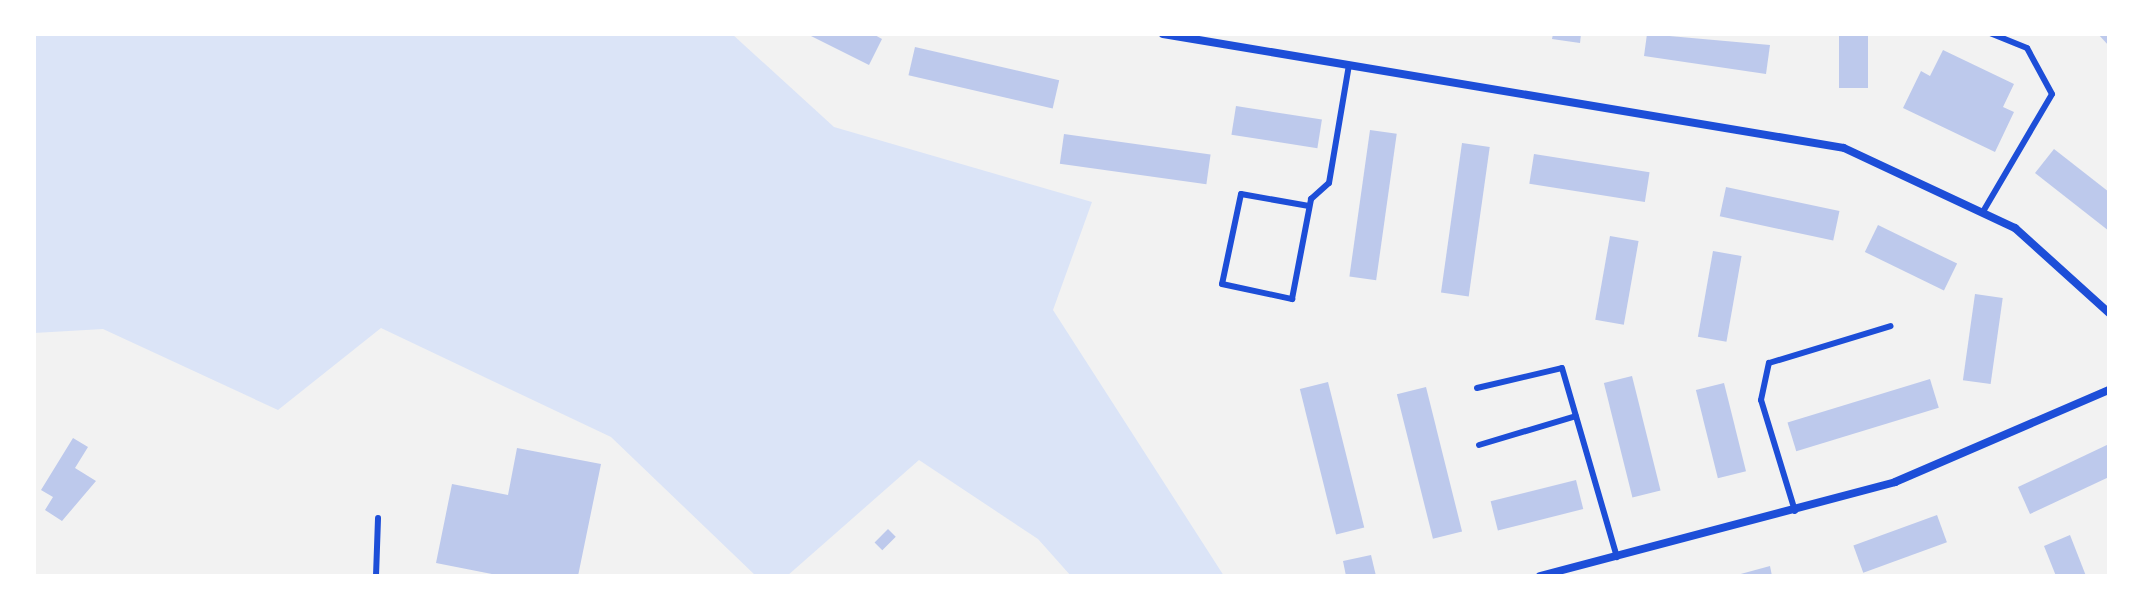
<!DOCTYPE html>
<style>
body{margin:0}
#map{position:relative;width:2143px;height:610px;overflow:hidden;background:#f2f2f2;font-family:"Nunito Sans",sans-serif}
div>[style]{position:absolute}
.green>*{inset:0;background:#dbe4f7}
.building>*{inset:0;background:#bdc9ec;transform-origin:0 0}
.service>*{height:6px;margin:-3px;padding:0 3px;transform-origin:3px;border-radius:3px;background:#1d4ed8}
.minor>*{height:8px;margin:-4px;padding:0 4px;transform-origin:4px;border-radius:4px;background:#1d4ed8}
span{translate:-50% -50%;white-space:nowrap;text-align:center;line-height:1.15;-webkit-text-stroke:6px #fff;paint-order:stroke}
.frame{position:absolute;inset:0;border:36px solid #fff;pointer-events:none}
</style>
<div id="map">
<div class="green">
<i style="clip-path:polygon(34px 34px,732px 34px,834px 127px,1092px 202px,1053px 310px,1224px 576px,1071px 576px,1038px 539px,919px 460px,787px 576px,756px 576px,611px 437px,381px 328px,278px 410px,103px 329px,34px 333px)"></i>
</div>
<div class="building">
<i style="clip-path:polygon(807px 34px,873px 34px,882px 39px,869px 65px)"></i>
<i style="clip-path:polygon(1553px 34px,1581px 34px,1580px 43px,1552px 39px)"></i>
<i style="clip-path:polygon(1647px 34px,1770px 45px,1766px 74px,1644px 56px)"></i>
<i style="left:1839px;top:34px;width:29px;height:54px"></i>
<i style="clip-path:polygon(2098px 34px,2109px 34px,2109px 46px)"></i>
<i style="left:915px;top:47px;width:148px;height:29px;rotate:13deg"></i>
<i style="clip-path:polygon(1943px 50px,2014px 84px,2003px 107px,2014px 112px,1995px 152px,1903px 108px,1921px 71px,1930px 76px)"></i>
<i style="left:1236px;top:106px;width:87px;height:29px;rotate:9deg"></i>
<i style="left:1370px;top:130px;width:27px;height:148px;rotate:8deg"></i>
<i style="left:1064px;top:134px;width:148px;height:30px;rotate:8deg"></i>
<i style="left:1462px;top:143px;width:28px;height:151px;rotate:8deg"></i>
<i style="clip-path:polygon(2054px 149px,2109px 192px,2109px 231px,2035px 173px)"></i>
<i style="left:1534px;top:154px;width:117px;height:30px;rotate:9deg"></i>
<i style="left:1726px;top:187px;width:116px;height:30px;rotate:12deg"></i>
<i style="left:1878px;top:225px;width:88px;height:30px;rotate:26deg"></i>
<i style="left:1610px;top:236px;width:29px;height:85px;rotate:10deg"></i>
<i style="left:1713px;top:251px;width:29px;height:87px;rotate:10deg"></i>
<i style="left:1975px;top:294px;width:28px;height:87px;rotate:8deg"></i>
<i style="left:1632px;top:376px;width:118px;height:29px;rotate:76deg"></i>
<i style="left:1930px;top:379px;width:30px;height:149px;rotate:73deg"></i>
<i style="left:1328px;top:382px;width:150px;height:29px;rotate:76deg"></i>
<i style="left:1724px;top:383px;width:91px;height:29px;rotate:76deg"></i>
<i style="left:1426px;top:387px;width:149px;height:30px;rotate:76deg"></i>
<i style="clip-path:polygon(73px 438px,88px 447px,75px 468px,96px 481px,62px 521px,45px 510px,53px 497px,41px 490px)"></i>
<i style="clip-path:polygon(2109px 444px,2109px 477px,2030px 514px,2018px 487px)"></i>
<i style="clip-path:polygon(517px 448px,601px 464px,578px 576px,502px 576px,436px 563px,452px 484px,508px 495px)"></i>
<i style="left:1576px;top:480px;width:30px;height:88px;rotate:76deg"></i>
<i style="left:1937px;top:515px;width:29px;height:89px;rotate:70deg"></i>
<i style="left:888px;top:529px;width:11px;height:19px;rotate:45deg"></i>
<i style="clip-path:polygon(2070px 535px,2086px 576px,2056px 576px,2044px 546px)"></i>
<i style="clip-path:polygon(1371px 555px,1376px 576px,1346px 576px,1343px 561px)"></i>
<i style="clip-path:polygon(1770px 566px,1772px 576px,1737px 576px,1737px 575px)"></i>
</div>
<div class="service">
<i style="left:1309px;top:206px;width:69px;rotate:-170deg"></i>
<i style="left:1241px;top:194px;width:92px;rotate:101.9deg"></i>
<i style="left:1222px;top:284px;width:72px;rotate:12.1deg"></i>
<i style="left:1292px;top:299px;width:102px;rotate:-79.2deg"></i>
<i style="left:1311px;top:199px;width:24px;rotate:-42deg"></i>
<i style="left:1329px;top:183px;width:120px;rotate:-80.4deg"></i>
<i style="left:1984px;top:210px;width:134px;rotate:-59.6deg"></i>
<i style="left:2052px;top:94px;width:52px;rotate:-118.5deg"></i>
<i style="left:2027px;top:48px;width:38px;rotate:-158deg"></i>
<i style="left:1477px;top:388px;width:87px;rotate:-13.2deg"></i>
<i style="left:1562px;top:368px;width:197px;rotate:73.8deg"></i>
<i style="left:1479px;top:445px;width:101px;rotate:-16.6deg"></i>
<i style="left:1795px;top:511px;width:116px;rotate:-107deg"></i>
<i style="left:1761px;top:400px;width:38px;rotate:-78deg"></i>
<i style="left:1769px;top:363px;width:127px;rotate:-16.9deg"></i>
<i style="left:376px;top:576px;width:58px;rotate:-88deg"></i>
</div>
<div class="minor">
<i style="left:1163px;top:34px;width:690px;rotate:9.5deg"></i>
<i style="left:1844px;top:148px;width:189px;rotate:25.1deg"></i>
<i style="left:2015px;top:228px;width:127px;rotate:42.1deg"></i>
<i style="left:1540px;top:576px;width:367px;rotate:-14.8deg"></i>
<i style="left:1895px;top:482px;width:233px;rotate:-23.3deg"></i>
</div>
<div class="frame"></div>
</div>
